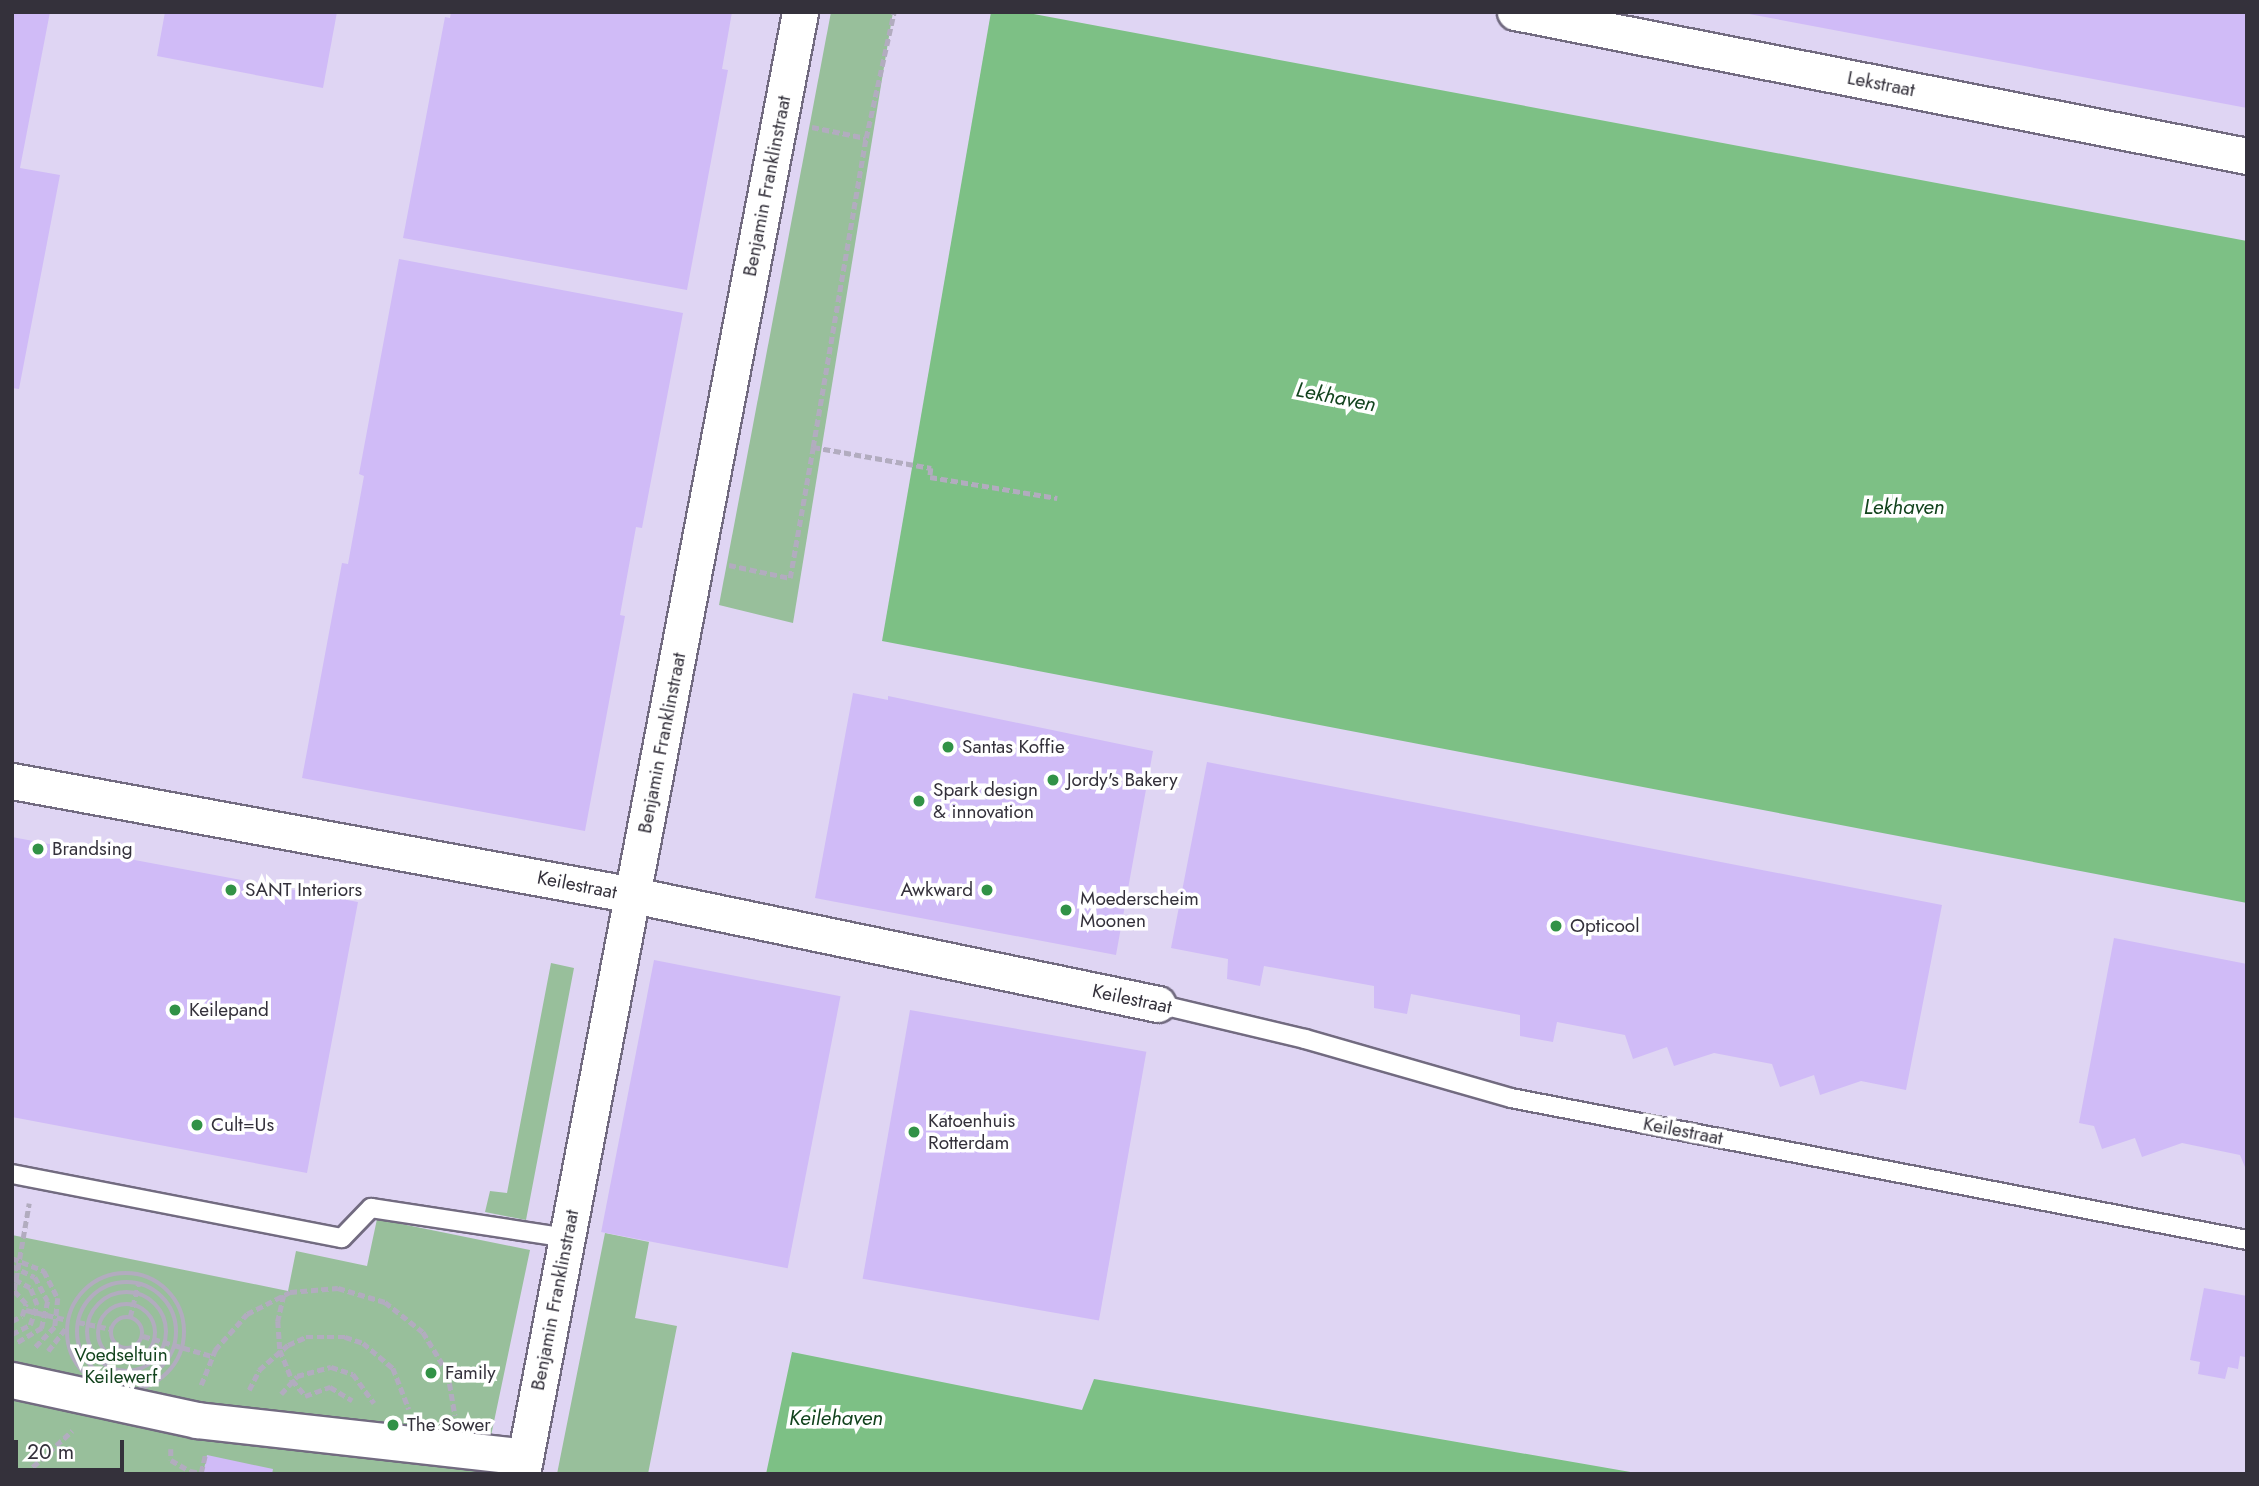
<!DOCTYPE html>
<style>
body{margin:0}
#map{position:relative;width:2259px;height:1486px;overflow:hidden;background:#eae2fa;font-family:Jost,sans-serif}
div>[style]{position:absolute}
.built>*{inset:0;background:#dfd5f3;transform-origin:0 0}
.green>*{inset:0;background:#98bf9b}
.water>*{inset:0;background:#7dc085}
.building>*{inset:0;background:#d0bbf7;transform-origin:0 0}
.path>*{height:4.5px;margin-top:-2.25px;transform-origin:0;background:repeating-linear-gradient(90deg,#b2acbf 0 7px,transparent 0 10.5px)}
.path>.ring{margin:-2.25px;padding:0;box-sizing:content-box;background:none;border:4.5px solid #b2acbf;border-radius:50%}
.roads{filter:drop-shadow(2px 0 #726b80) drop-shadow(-2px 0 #726b80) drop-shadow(0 2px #726b80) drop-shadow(0 -2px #726b80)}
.lane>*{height:18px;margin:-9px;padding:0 9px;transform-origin:9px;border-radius:9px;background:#fff}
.street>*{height:35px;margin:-17.5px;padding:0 17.5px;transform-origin:17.5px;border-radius:17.5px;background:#fff}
.dots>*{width:19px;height:19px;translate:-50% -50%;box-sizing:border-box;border:4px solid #fff;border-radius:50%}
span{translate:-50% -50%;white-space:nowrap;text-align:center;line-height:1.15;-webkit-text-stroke:7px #fff;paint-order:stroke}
.street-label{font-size:19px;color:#34313b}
.poi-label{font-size:19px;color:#34313b}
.left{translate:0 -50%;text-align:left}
.right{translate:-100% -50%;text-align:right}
.park-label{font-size:19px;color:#14441e}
.water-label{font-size:21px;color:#12431d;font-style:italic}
.frame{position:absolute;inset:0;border:14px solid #34313b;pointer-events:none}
.scale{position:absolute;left:14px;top:1440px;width:110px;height:32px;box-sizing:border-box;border:4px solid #34313b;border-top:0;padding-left:9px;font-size:21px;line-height:24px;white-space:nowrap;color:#34313b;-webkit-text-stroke:5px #fff;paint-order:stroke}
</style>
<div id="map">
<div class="built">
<i style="left:12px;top:12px;width:2235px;height:1462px"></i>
</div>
<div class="green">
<i style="clip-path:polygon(831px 12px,893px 12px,793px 623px,719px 605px)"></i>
<i style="clip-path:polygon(551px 963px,574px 968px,526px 1220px,485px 1212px,490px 1191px,507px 1193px)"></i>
<i style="clip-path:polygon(377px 1219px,530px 1250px,483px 1474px,12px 1474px,12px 1235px,288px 1291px,296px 1251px,367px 1266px)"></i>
<i style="clip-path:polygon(605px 1233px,649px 1242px,635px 1318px,677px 1326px,648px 1474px,557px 1474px)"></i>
</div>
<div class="water">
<i style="clip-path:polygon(991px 12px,1023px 12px,2247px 241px,2247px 903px,882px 641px)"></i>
<i style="clip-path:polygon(792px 1352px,1082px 1410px,1094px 1379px,1642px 1474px,766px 1474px)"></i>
</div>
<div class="building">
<i style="clip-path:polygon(12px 12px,50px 12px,20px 168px,60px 175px,19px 389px,12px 388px)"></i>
<i style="clip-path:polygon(165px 12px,337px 12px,323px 88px,157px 56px)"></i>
<i style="clip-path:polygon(451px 12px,732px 12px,722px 69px,728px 70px,687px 290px,403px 238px,445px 17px,450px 18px)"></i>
<i style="clip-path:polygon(1749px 12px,2247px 12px,2247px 108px,1749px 14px)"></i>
<i style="clip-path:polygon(399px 259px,683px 313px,642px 528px,636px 527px,620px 615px,625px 616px,585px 831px,302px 778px,342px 563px,348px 564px,364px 476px,359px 474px)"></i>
<i style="clip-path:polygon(853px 693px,888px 700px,888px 696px,1153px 751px,1116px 955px,815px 898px)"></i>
<i style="clip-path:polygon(1207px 762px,1942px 905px,1906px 1090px,1861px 1081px,1820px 1095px,1814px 1075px,1780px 1087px,1772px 1064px,1714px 1053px,1674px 1066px,1667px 1047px,1633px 1059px,1625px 1035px,1557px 1022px,1553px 1042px,1520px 1036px,1520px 1015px,1411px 994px,1407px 1014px,1374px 1008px,1374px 986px,1264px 966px,1260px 986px,1227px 979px,1228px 959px,1171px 948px)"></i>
<i style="clip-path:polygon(12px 837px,358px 902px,307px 1173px,12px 1117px)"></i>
<i style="clip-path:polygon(2114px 938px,2247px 964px,2247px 1172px,2240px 1155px,2182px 1143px,2142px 1157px,2135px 1138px,2102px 1149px,2094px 1126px,2079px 1123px)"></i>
<i style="left:654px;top:960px;width:190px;height:277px;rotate:11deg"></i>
<i style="left:910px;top:1010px;width:240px;height:273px;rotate:10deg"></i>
<i style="clip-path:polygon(2204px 1288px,2247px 1296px,2245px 1357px,2240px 1356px,2238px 1369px,2228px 1367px,2225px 1379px,2198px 1374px,2200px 1362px,2190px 1360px)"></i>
<i style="clip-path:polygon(207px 1455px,273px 1469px,272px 1474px,203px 1474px)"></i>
</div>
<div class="path">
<i style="left:812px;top:127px;width:55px;rotate:11.5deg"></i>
<i style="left:813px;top:447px;width:314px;rotate:-80.3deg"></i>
<i style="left:866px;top:138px;width:129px;rotate:-77.5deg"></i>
<i style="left:729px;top:565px;width:62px;rotate:12deg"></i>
<i style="left:790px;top:578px;width:133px;rotate:-80deg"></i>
<i style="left:813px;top:447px;width:120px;rotate:10.1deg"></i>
<i style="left:931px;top:468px;width:9px;rotate:96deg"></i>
<i style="left:930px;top:477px;width:129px;rotate:9.4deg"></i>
<i style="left:12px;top:1258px;width:35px;rotate:22deg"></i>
<i style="left:44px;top:1271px;width:30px;rotate:63deg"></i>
<i style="left:58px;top:1298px;width:29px;rotate:96deg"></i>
<i style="left:55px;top:1327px;width:28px;rotate:134deg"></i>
<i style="left:12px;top:1266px;width:25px;rotate:26deg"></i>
<i style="left:35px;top:1277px;width:27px;rotate:62deg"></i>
<i style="left:48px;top:1301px;width:28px;rotate:103deg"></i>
<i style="left:42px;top:1328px;width:29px;rotate:149deg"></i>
<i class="ring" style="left:67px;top:1273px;width:113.5px;height:113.5px"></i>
<i class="ring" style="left:77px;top:1282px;width:95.5px;height:95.5px"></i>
<i style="left:14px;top:1290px;width:88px;rotate:-80.2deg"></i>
<i class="ring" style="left:87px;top:1292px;width:75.5px;height:75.5px"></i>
<i style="left:284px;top:1295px;width:27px;rotate:103deg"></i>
<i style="left:278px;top:1321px;width:29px;rotate:86deg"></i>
<i style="left:280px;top:1350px;width:32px;rotate:68deg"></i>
<i style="left:292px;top:1380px;width:18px;rotate:49deg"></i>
<i class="ring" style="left:98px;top:1304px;width:53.5px;height:53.5px"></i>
<i style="left:26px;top:1310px;width:43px;rotate:13.4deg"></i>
<i class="ring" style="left:111px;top:1317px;width:27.5px;height:27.5px"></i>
<i style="left:130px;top:1317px;width:34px;rotate:-76deg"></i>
<i style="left:12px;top:1321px;width:11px;rotate:-27deg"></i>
<i style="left:22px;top:1316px;width:13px;rotate:-72deg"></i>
<i style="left:26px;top:1304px;width:19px;rotate:-133deg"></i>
<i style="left:78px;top:1322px;width:34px;rotate:12deg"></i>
<i style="left:12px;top:1334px;width:20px;rotate:-27deg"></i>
<i style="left:30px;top:1325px;width:21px;rotate:-71deg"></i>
<i style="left:37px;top:1305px;width:18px;rotate:-112deg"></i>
<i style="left:30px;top:1288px;width:19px;rotate:-152deg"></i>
<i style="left:143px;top:1336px;width:72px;rotate:16.2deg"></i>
<i style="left:48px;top:1351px;width:29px;rotate:-52deg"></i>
<i style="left:201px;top:1385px;width:38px;rotate:-68deg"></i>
<i style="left:215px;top:1350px;width:48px;rotate:-48.4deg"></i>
<i style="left:247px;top:1314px;width:48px;rotate:-27.1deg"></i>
<i style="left:290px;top:1292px;width:48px;rotate:-4.8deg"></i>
<i style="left:338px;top:1288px;width:49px;rotate:16.6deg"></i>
<i style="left:385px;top:1302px;width:48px;rotate:38.3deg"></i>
<i style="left:423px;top:1332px;width:48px;rotate:58.6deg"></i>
<i style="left:448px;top:1373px;width:43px;rotate:80.5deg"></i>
<i style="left:249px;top:1390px;width:22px;rotate:-63deg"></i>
<i style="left:259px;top:1370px;width:38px;rotate:-41deg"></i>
<i style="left:288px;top:1345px;width:20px;rotate:-24deg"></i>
<i style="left:306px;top:1337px;width:39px"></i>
<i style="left:345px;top:1337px;width:19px;rotate:18deg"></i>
<i style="left:363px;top:1343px;width:39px;rotate:40deg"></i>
<i style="left:393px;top:1368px;width:44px;rotate:68.7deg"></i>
<i style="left:281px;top:1394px;width:24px;rotate:-48deg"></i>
<i style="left:297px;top:1376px;width:35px;rotate:-15deg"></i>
<i style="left:331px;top:1367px;width:23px;rotate:18deg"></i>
<i style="left:353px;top:1374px;width:36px;rotate:54deg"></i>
<i style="left:305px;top:1396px;width:27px;rotate:-20deg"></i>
<i style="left:330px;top:1387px;width:26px;rotate:31deg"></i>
<i style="left:171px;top:1449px;width:11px;rotate:90deg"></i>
<i style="left:171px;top:1460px;width:22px;rotate:30deg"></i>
<i style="left:190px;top:1471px;width:11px;rotate:10deg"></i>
<i style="left:201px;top:1473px;width:18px;rotate:-77deg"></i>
<i style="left:25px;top:1474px;width:64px;rotate:-42.5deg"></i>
</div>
<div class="roads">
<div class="lane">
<i style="left:1158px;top:1004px;width:151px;rotate:13.4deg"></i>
<i style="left:1305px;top:1039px;width:214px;rotate:16deg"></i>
<i style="left:1511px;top:1098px;width:750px;rotate:10.92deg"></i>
<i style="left:12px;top:1174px;width:336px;rotate:11deg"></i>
<i style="left:342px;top:1238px;width:42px;rotate:-46deg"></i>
<i style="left:371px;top:1208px;width:198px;rotate:8.7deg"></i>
</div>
<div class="street">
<i style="left:1515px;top:12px;width:746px;rotate:11.13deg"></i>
<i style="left:12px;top:781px;width:631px;rotate:10.4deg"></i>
<i style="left:633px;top:895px;width:536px;rotate:11.73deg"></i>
<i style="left:12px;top:1380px;width:189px;rotate:12.2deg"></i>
<i style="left:197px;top:1420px;width:330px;rotate:6.4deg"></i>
<i style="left:522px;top:1474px;width:1488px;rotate:-79.23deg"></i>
</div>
</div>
<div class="dots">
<i style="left:948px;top:747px;background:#319246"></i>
<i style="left:1053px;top:780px;background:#319246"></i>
<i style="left:919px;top:801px;background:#319246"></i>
<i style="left:38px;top:849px;background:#319246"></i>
<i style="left:231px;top:890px;background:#319246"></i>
<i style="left:987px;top:890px;background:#319246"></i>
<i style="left:1066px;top:910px;background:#319246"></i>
<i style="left:1556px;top:926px;background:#319246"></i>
<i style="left:175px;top:1010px;background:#319246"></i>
<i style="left:197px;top:1125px;background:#319246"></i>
<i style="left:914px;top:1132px;background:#319246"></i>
<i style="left:431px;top:1373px;background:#319246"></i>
<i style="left:393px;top:1425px;background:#319246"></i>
</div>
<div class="street-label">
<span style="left:1881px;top:84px;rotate:11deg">Lekstraat</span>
<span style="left:767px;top:186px;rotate:-79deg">Benjamin Franklinstraat</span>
<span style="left:662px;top:743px;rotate:-79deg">Benjamin Franklinstraat</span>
<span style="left:577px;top:885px;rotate:11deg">Keilestraat</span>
<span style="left:1132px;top:999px;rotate:12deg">Keilestraat</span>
<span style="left:1683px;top:1131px;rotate:11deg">Keilestraat</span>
<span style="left:555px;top:1300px;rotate:-79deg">Benjamin Franklinstraat</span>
</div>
<div class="poi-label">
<span class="left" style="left:962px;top:747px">Santas Koffie</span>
<span class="left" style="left:1067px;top:780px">Jordy's Bakery</span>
<span class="left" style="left:933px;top:801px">Spark design<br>&amp; innovation</span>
<span class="left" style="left:52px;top:849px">Brandsing</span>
<span class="left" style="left:245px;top:890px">SANT Interiors</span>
<span class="right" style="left:973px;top:890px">Awkward</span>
<span class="left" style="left:1080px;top:910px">Moederscheim<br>Moonen</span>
<span class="left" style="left:1570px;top:926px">Opticool</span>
<span class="left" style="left:189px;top:1010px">Keilepand</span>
<span class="left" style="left:928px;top:1132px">Katoenhuis<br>Rotterdam</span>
<span class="left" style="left:211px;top:1125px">Cult=Us</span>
<span class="left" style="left:445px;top:1373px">Family</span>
<span class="left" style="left:407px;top:1425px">The Sower</span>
</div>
<div class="park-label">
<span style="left:121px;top:1366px">Voedseltuin<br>Keilewerf</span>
</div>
<div class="water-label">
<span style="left:1336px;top:397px;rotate:11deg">Lekhaven</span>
<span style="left:1904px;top:507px">Lekhaven</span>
<span style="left:836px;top:1418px">Keilehaven</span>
</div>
<div class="frame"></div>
<div class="scale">20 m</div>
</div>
